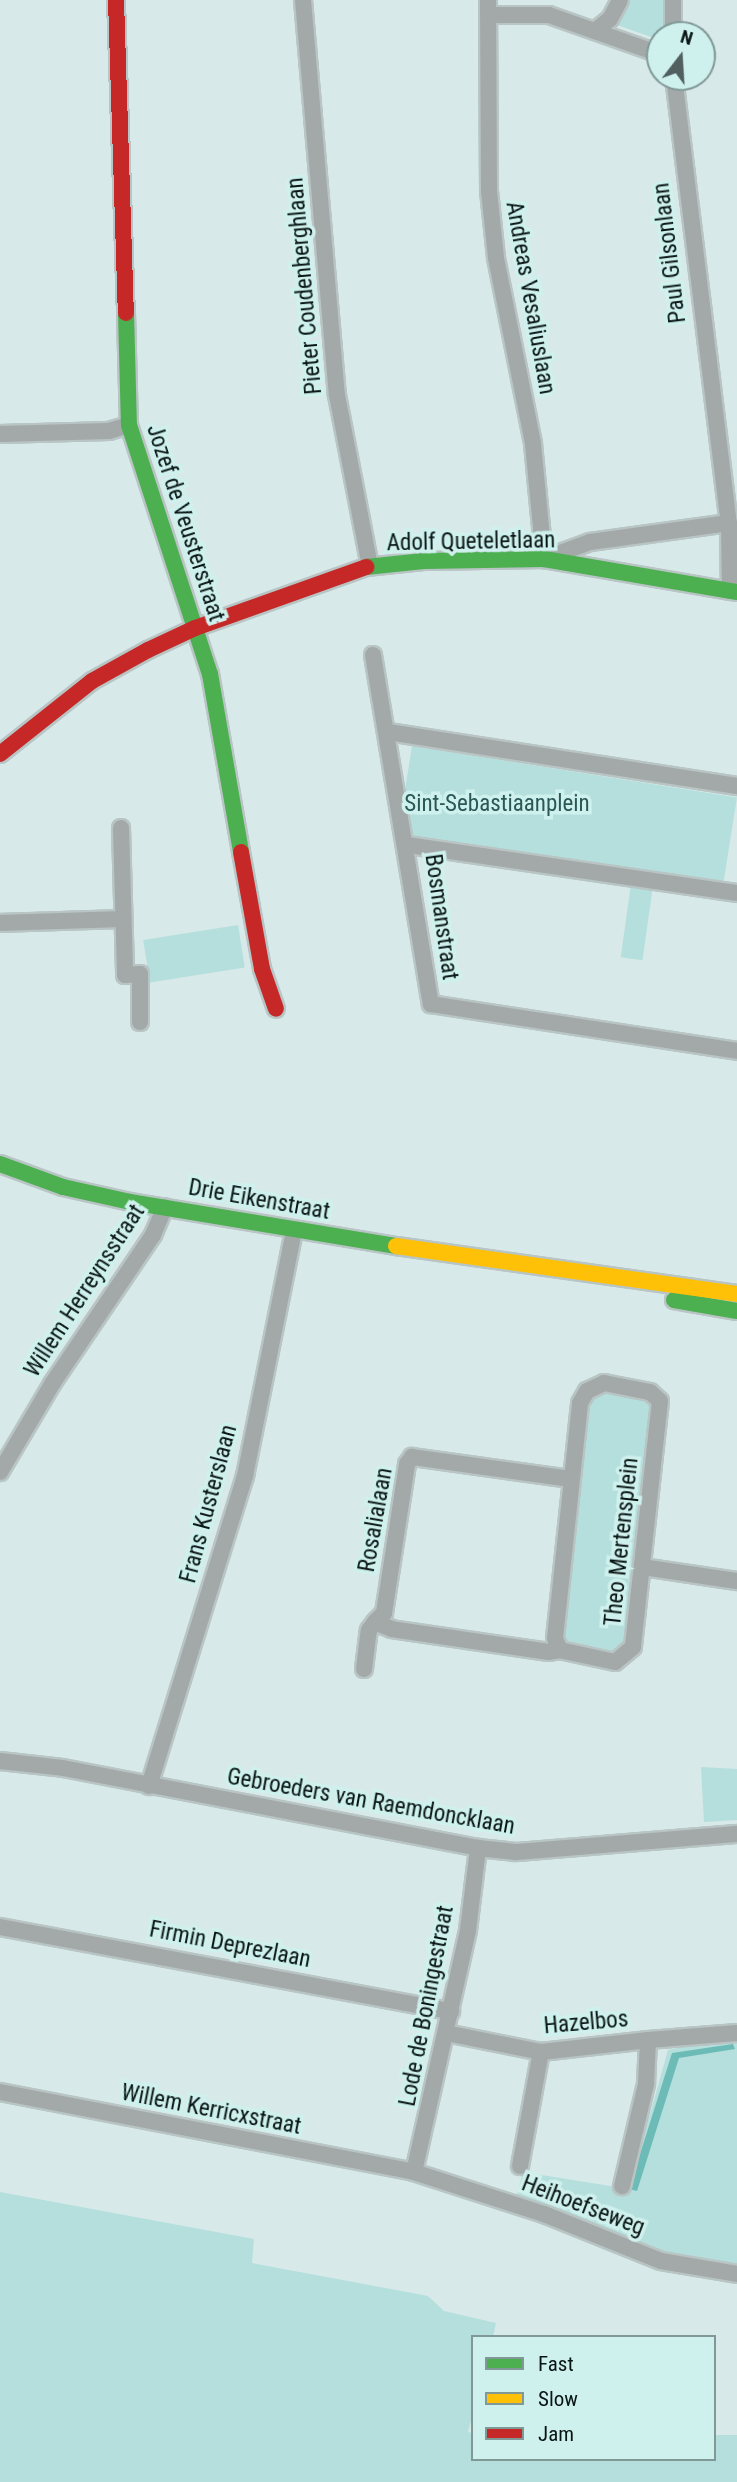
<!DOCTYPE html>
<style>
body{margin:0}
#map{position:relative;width:737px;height:2482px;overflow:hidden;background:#d7e9e8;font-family:"Roboto Condensed",sans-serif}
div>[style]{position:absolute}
.green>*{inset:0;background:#b5dfdc;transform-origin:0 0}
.water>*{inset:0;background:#6cbbb7}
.roads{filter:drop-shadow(2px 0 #b8c5c4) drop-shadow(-2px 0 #b8c5c4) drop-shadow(0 2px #b8c5c4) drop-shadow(0 -2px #b8c5c4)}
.street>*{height:16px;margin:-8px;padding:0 8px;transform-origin:8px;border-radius:8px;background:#a3a9a9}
.fast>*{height:16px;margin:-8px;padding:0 8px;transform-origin:8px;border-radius:8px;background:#4caf50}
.slow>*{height:16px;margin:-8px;padding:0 8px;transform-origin:8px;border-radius:8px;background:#ffc107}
.jam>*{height:16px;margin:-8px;padding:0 8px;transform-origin:8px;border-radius:8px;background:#c62828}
span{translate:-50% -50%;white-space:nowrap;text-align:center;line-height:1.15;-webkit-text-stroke:7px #cff1ee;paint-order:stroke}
.street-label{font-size:23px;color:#091514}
.park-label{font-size:23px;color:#2b5856}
.legend{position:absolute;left:471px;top:2335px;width:245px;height:126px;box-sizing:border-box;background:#cff1ee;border:2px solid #809997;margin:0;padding:9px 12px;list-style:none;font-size:21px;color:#091514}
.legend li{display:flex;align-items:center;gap:14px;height:35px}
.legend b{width:35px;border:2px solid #809997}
.north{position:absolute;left:646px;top:21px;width:70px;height:70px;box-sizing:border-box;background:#cff1ee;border:2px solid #809997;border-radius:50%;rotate:17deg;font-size:19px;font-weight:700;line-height:28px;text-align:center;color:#091514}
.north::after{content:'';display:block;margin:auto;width:24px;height:32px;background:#515f5e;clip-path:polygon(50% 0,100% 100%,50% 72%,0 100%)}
</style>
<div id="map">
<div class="green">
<i style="clip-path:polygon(625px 0,670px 0,669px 35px,660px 35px,660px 40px,614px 24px)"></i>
<i style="left:412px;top:746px;width:329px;height:93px;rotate:9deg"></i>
<i style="left:631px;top:884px;width:22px;height:74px;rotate:8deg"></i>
<i style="left:238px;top:925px;width:43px;height:96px;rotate:81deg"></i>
<i style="clip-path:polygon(607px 1391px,638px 1397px,650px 1405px,654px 1418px,630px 1632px,614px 1655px,568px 1648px,561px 1640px,585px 1409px,590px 1398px)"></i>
<i style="clip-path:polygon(701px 1767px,737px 1769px,737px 1820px,704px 1822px)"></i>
<i style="clip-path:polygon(737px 2035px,737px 2271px,695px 2266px,515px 2202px,523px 2172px,629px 2189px,668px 2050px)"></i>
<i style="clip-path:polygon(0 2192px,254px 2239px,252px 2263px,428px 2296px,444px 2311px,496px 2323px,493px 2337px,473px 2337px,473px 2413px,468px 2432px,473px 2433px,473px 2459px,714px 2459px,714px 2435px,737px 2435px,737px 2482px,0 2482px)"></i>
</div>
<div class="water">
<i style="clip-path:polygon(733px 2044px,735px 2049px,679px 2058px,637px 2191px,629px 2189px,672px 2053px)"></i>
</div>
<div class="roads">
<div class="street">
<i style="left:303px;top:0;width:396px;rotate:85.1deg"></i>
<i style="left:337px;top:395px;width:174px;rotate:79.1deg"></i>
<i style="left:488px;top:0;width:191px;rotate:89.7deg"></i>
<i style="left:489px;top:191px;width:67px;rotate:84deg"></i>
<i style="left:496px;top:258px;width:190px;rotate:78.7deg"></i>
<i style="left:533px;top:444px;width:116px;rotate:84.5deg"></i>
<i style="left:544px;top:559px;width:49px;rotate:-20.3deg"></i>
<i style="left:590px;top:542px;width:140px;rotate:-7.8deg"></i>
<i style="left:673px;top:0;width:35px;rotate:90deg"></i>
<i style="left:488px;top:15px;width:61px"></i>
<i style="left:549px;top:15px;width:118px;rotate:19.4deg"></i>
<i style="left:595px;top:31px;width:19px;rotate:-39deg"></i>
<i style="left:610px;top:19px;width:21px;rotate:-62deg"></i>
<i style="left:674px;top:77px;width:449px;rotate:83deg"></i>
<i style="left:729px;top:523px;width:68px;rotate:89.2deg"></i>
<i style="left:0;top:434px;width:109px;rotate:-1.6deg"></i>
<i style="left:109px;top:431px;width:21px;rotate:-17deg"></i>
<i style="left:373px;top:655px;width:354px;rotate:80.6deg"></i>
<i style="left:431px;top:1004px;width:310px;rotate:8.7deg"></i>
<i style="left:388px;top:732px;width:353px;rotate:8.8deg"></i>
<i style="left:121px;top:828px;width:147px;rotate:88.4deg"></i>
<i style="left:125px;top:975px;width:15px;rotate:-4deg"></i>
<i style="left:140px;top:974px;width:48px;rotate:90deg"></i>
<i style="left:408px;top:845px;width:332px;rotate:8.3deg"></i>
<i style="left:0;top:923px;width:123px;rotate:-1.9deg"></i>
<i style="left:604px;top:1383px;width:47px;rotate:11.1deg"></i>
<i style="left:650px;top:1392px;width:13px;rotate:42deg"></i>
<i style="left:660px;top:1401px;width:247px;rotate:96.3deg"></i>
<i style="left:633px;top:1647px;width:23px;rotate:140deg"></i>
<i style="left:615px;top:1662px;width:56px;rotate:-167.7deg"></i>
<i style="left:560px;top:1650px;width:13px;rotate:-113deg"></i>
<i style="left:555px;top:1638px;width:236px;rotate:-83.9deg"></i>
<i style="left:580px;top:1403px;width:14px;rotate:-60deg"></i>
<i style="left:587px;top:1391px;width:19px;rotate:-25deg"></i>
<i style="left:0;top:1472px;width:102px;rotate:-59.4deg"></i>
<i style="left:52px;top:1384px;width:180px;rotate:-55.9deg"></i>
<i style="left:153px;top:1235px;width:30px;rotate:-67deg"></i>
<i style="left:643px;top:1567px;width:95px;rotate:8.5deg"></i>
<i style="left:560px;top:1650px;width:11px;rotate:170deg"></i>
<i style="left:549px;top:1652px;width:159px;rotate:-171.7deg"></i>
<i style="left:392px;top:1629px;width:18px;rotate:-158deg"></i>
<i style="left:375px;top:1622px;width:13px;rotate:-45deg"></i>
<i style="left:384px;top:1613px;width:151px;rotate:-81.2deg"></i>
<i style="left:407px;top:1464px;width:9px;rotate:-54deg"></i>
<i style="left:412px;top:1457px;width:161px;rotate:7.9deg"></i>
<i style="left:364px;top:1669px;width:39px;rotate:-83deg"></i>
<i style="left:369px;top:1630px;width:10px;rotate:-53deg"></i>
<i style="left:0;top:1761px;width:63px;rotate:6.3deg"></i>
<i style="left:63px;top:1768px;width:423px;rotate:10.9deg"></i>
<i style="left:478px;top:1848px;width:38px;rotate:6deg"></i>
<i style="left:516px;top:1852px;width:222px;rotate:-4.7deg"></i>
<i style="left:149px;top:1786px;width:325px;rotate:-72.8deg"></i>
<i style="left:245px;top:1476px;width:251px;rotate:-78.7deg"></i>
<i style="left:0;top:1927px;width:459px;rotate:10.6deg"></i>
<i style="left:446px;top:2033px;width:97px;rotate:11.3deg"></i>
<i style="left:541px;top:2052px;width:108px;rotate:-6.4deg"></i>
<i style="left:648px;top:2040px;width:44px;rotate:92.6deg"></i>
<i style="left:646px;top:2084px;width:105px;rotate:103.2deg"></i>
<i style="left:648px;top:2040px;width:89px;rotate:-4.5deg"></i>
<i style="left:0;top:2092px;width:422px;rotate:10.9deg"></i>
<i style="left:414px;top:2172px;width:137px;rotate:17.9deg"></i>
<i style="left:544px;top:2214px;width:126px;rotate:21.9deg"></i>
<i style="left:661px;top:2261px;width:77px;rotate:9.7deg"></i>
<i style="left:520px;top:2166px;width:116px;rotate:-79.6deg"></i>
<i style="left:414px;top:2172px;width:248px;rotate:-77.4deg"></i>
<i style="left:468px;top:1930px;width:83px;rotate:-83deg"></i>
</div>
<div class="fast">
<i style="left:126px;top:313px;width:112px;rotate:88.5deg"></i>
<i style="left:129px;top:425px;width:262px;rotate:72deg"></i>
<i style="left:210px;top:674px;width:181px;rotate:80.1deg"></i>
<i style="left:366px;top:567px;width:58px;rotate:-5.9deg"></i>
<i style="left:424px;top:561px;width:120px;rotate:-1deg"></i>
<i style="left:544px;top:559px;width:196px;rotate:9.7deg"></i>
<i style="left:0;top:1164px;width:67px;rotate:20.1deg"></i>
<i style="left:63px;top:1187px;width:69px;rotate:12.6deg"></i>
<i style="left:130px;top:1202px;width:270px;rotate:9.4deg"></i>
<i style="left:674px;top:1300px;width:64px;rotate:9.9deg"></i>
</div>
<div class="slow">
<i style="left:396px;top:1246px;width:344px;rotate:8deg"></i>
</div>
<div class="jam">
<i style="left:116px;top:0;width:313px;rotate:88.2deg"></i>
<i style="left:0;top:754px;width:117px;rotate:-38.4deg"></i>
<i style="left:92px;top:681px;width:64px;rotate:-29deg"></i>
<i style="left:148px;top:650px;width:52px;rotate:-25.1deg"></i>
<i style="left:195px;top:628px;width:182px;rotate:-19.6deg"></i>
<i style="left:241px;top:852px;width:119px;rotate:79.8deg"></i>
<i style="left:262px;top:969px;width:42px;rotate:70.7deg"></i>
</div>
</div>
<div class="street-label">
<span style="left:670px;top:253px;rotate:-97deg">Paul Gilsonlaan</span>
<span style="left:305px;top:286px;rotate:-95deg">Pieter Coudenberghlaan</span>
<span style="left:530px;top:298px;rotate:80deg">Andreas Vesaliuslaan</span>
<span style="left:185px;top:523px;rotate:72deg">Jozef de Veusterstraat</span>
<span style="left:471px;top:542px;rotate:-1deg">Adolf Queteletlaan</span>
<span style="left:441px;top:917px;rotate:82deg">Bosmanstraat</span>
<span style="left:259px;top:1200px;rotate:10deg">Drie Eikenstraat</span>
<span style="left:85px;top:1291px;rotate:-57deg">Willem Herreynsstraat</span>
<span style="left:209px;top:1504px;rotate:-75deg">Frans Kusterslaan</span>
<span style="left:376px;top:1520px;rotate:-80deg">Rosalialaan</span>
<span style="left:622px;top:1542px;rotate:-84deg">Theo Mertensplein</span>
<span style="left:371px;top:1802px;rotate:10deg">Gebroeders van Raemdoncklaan</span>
<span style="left:230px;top:1945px;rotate:11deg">Firmin Deprezlaan</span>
<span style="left:427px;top:2006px;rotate:-79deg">Lode de Boningestraat</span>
<span style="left:586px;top:2023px;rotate:-5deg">Hazelbos</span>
<span style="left:211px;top:2110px;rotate:11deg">Willem Kerricxstraat</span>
<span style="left:583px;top:2206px;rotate:21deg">Heihoefseweg</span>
</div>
<div class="park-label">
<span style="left:497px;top:804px">Sint-Sebastiaanplein</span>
</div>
<ul class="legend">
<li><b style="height:9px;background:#4caf50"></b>Fast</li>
<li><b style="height:9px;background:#ffc107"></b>Slow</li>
<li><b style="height:9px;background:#c62828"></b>Jam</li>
</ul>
<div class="north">N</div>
</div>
